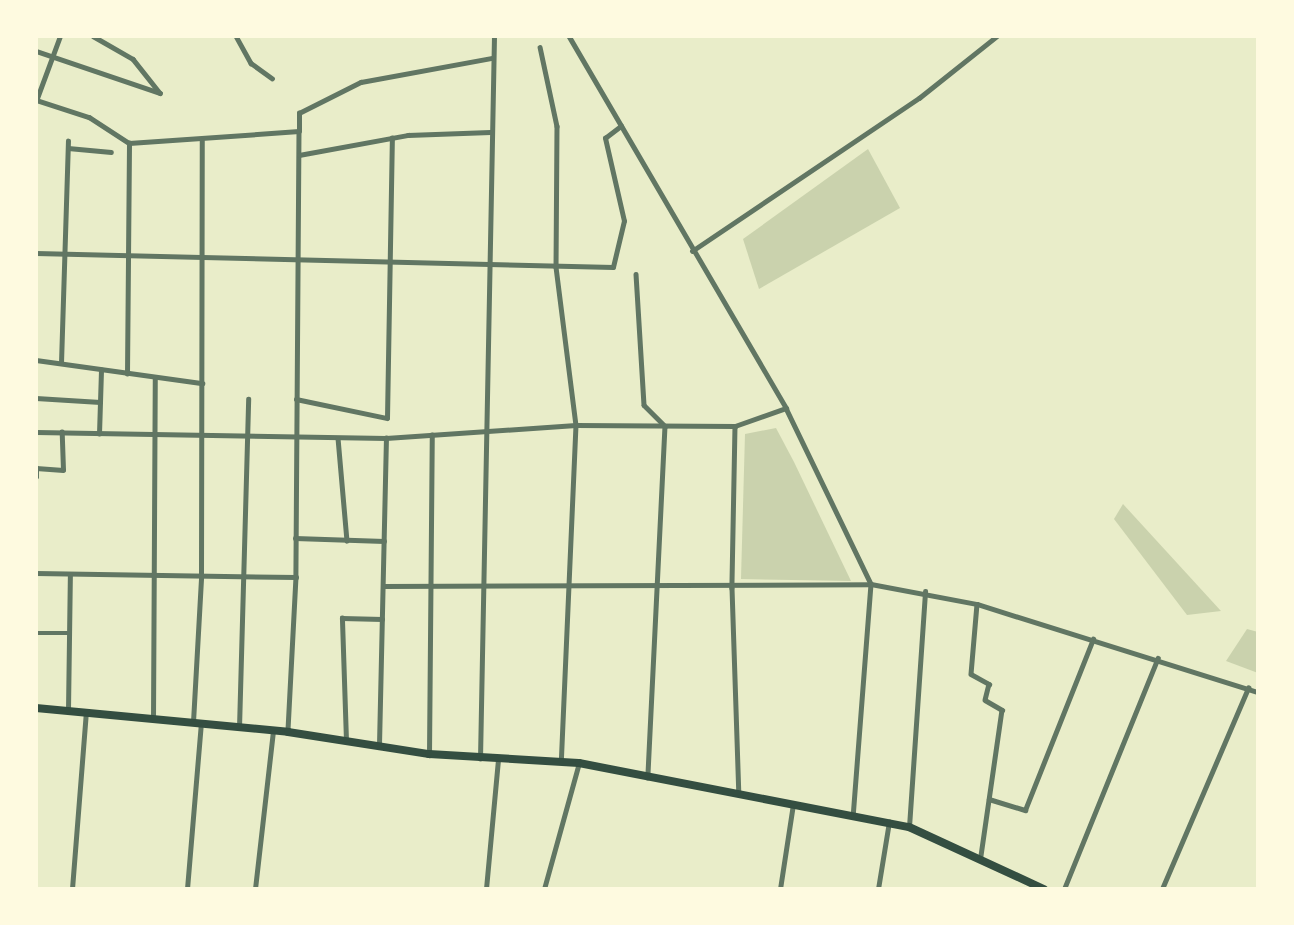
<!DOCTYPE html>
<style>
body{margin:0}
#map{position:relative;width:1294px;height:925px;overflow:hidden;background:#e9edc9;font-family:"Varela Round",sans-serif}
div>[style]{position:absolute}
.green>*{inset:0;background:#cad2ad}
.minor>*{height:4.5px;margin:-2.25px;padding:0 2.25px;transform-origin:2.25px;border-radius:2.25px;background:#617663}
.primary>*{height:8px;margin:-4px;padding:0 4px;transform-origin:4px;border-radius:4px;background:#344e41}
span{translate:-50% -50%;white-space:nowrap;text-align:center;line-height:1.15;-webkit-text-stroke:4.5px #fefae0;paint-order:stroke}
.frame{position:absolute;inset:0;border:38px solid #fefae0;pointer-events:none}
</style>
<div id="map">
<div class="green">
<i style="clip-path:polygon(868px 149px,900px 208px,759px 289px,743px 239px)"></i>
<i style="clip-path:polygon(776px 428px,794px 462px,851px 581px,741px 579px,745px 434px)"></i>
<i style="clip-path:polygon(1123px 504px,1221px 611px,1187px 615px,1114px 519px)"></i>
<i style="clip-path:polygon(1247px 629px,1258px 632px,1258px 673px,1226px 661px)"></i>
</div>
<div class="minor">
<i style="left:93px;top:36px;width:46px;rotate:29.9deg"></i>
<i style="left:133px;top:59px;width:43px;rotate:51.5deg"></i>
<i style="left:236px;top:36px;width:31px;rotate:61deg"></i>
<i style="left:251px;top:63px;width:26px;rotate:36deg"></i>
<i style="left:569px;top:36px;width:431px;rotate:59.7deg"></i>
<i style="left:786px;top:408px;width:195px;rotate:64.2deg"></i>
<i style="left:871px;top:584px;width:108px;rotate:10.7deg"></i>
<i style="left:977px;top:604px;width:294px;rotate:17.4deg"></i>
<i style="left:540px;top:47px;width:81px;rotate:77.9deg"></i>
<i style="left:557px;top:126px;width:141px;rotate:90.4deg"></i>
<i style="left:556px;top:267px;width:159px;rotate:82.8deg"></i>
<i style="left:576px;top:425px;width:337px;rotate:92.5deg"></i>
<i style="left:36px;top:51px;width:131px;rotate:18.7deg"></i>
<i style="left:36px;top:100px;width:56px;rotate:17.8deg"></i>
<i style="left:89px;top:117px;width:48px;rotate:33deg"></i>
<i style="left:129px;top:143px;width:170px;rotate:-4deg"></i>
<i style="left:299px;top:131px;width:446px;rotate:90.4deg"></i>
<i style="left:296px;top:577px;width:155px;rotate:93deg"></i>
<i style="left:36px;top:101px;width:69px;rotate:-69.7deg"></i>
<i style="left:299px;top:131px;width:18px;rotate:-90deg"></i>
<i style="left:299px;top:113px;width:69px;rotate:-26.6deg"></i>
<i style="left:361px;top:82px;width:133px;rotate:-10.4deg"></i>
<i style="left:68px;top:148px;width:43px;rotate:5.3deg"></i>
<i style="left:299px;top:155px;width:111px;rotate:-10.4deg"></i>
<i style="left:408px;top:135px;width:82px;rotate:-2.1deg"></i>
<i style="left:692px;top:251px;width:274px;rotate:-34deg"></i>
<i style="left:919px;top:98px;width:100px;rotate:-38.5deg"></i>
<i style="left:36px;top:253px;width:577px;rotate:1.39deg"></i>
<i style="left:613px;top:267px;width:47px;rotate:-76.6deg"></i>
<i style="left:624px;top:221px;width:85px;rotate:-102.9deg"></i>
<i style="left:605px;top:138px;width:20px;rotate:-37deg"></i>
<i style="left:636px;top:274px;width:131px;rotate:86.5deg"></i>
<i style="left:644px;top:405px;width:30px;rotate:45deg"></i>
<i style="left:665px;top:426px;width:352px;rotate:92.8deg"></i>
<i style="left:36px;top:360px;width:168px;rotate:7.9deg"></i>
<i style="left:61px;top:363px;width:222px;rotate:-88.2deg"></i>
<i style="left:127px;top:374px;width:231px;rotate:-89.5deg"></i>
<i style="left:36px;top:398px;width:64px;rotate:3.6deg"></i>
<i style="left:296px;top:399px;width:93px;rotate:11.8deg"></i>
<i style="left:387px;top:418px;width:280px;rotate:-89deg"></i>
<i style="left:735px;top:426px;width:162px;rotate:91.1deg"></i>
<i style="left:732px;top:588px;width:206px;rotate:88.1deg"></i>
<i style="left:36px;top:432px;width:350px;rotate:1deg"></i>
<i style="left:386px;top:438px;width:190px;rotate:-3.9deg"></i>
<i style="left:576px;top:425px;width:159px;rotate:0.4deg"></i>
<i style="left:735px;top:426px;width:54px;rotate:-19.4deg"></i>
<i style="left:99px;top:434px;width:64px;rotate:-88.2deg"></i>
<i style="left:338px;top:438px;width:103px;rotate:85deg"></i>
<i style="left:36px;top:477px;width:9px;rotate:-90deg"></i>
<i style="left:36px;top:468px;width:27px;rotate:4deg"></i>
<i style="left:63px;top:470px;width:38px;rotate:-92deg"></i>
<i style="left:295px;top:538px;width:89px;rotate:1.9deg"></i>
<i style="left:36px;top:573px;width:260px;rotate:0.9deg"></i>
<i style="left:383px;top:586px;width:488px;rotate:-0.2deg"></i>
<i style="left:871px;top:584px;width:233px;rotate:94.4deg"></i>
<i style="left:977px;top:604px;width:70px;rotate:94.9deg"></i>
<i style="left:971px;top:674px;width:21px;rotate:29deg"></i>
<i style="left:989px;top:684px;width:16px;rotate:104deg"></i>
<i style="left:985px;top:700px;width:20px;rotate:30deg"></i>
<i style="left:1002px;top:710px;width:148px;rotate:98.2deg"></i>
<i style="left:36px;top:633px;width:33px"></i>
<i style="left:68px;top:710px;width:135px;rotate:-89.2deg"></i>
<i style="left:153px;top:719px;width:341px;rotate:-89.7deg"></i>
<i style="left:193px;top:722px;width:145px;rotate:-86.8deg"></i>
<i style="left:201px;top:577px;width:436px;rotate:-89.9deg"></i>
<i style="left:239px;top:728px;width:329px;rotate:-88.4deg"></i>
<i style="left:346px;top:741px;width:123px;rotate:-91.9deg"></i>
<i style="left:342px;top:618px;width:40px;rotate:1.4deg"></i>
<i style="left:379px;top:745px;width:307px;rotate:-88.7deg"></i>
<i style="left:429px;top:754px;width:319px;rotate:-89.5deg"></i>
<i style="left:480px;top:759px;width:723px;rotate:-88.89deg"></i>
<i style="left:989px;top:799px;width:38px;rotate:17deg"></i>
<i style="left:1025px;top:810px;width:184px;rotate:-68.3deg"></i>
<i style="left:909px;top:827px;width:236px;rotate:-86.1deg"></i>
<i style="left:72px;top:889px;width:177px;rotate:-85.5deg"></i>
<i style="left:187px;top:889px;width:167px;rotate:-85.2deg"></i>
<i style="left:255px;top:889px;width:159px;rotate:-83.5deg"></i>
<i style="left:486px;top:889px;width:130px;rotate:-84.7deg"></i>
<i style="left:544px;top:889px;width:131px;rotate:-74.5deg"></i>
<i style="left:780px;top:889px;width:86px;rotate:-81.3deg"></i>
<i style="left:878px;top:889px;width:68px;rotate:-80.7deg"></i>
<i style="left:1064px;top:889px;width:249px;rotate:-67.9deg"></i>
<i style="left:1162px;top:889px;width:219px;rotate:-66.8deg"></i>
</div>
<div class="primary">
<i style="left:36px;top:708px;width:253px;rotate:5.4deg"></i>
<i style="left:288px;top:732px;width:143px;rotate:8.9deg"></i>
<i style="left:429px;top:754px;width:150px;rotate:3.4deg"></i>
<i style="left:579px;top:763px;width:336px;rotate:11deg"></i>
<i style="left:909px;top:827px;width:149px;rotate:24.7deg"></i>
</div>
<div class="frame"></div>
</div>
